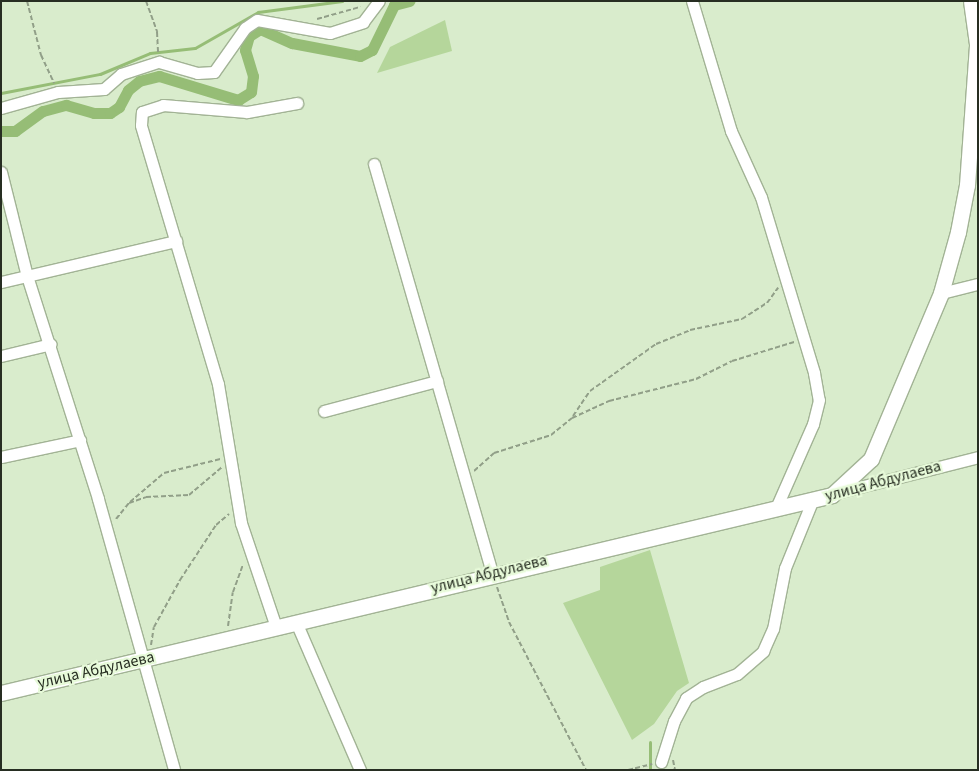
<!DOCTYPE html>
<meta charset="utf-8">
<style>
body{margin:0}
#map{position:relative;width:979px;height:771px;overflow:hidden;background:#d9eccc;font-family:"Source Sans 3",sans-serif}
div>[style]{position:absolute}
.green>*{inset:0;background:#b5d69b}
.stream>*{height:3px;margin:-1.5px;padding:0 1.5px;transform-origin:1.5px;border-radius:1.5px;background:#96bd76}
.canal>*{height:11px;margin:-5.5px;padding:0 5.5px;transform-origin:5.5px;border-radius:5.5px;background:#96bd76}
.path>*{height:2px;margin-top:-1px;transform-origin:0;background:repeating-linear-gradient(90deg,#919f88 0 5px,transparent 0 7.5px)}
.roads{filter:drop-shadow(1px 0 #a2b395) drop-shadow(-1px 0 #a2b395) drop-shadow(0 1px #a2b395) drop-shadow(0 -1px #a2b395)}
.street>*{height:11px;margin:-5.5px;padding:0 5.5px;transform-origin:5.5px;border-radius:5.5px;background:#fff}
.secondary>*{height:15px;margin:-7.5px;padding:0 7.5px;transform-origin:7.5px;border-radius:7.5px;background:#fff}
span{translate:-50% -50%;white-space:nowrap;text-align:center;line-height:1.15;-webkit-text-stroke:4.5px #e7fad9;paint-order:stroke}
.street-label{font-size:16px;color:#272e22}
.frame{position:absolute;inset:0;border:2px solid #272e22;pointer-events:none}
</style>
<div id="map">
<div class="green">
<i style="clip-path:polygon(445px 20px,452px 51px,377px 73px,390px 47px)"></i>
<i style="clip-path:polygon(650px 550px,689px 683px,677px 691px,654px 724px,632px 740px,563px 603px,600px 590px,600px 567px)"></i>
</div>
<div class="stream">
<i style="left:1px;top:93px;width:101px;rotate:-10.9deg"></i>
<i style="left:100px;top:74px;width:54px;rotate:-22.8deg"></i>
<i style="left:150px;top:53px;width:45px;rotate:-6.3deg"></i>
<i style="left:195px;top:48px;width:73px;rotate:-29.7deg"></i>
<i style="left:258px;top:12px;width:85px;rotate:-7.5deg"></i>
<i style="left:650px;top:770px;width:28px;rotate:-90deg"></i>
</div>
<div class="canal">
<i style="left:1px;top:131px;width:14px"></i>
<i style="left:15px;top:131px;width:34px;rotate:-36deg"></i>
<i style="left:43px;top:111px;width:24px;rotate:-15deg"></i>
<i style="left:66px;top:105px;width:29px;rotate:16deg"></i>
<i style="left:94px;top:113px;width:16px"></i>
<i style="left:110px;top:113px;width:11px;rotate:-34deg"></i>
<i style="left:119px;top:107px;width:19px;rotate:-62deg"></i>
<i style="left:128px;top:90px;width:14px;rotate:-39deg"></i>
<i style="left:139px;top:81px;width:21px;rotate:-14deg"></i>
<i style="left:159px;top:76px;width:83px;rotate:16.9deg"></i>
<i style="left:238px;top:100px;width:15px;rotate:-32deg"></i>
<i style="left:251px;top:92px;width:16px;rotate:-83deg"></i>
<i style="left:253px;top:76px;width:27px;rotate:-107deg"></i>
<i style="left:245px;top:50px;width:15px;rotate:-74deg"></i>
<i style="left:249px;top:36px;width:13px;rotate:-32deg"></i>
<i style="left:260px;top:29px;width:35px;rotate:24deg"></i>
<i style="left:292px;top:43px;width:69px;rotate:10.8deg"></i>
<i style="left:360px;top:56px;width:13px;rotate:-27deg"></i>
<i style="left:372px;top:50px;width:50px;rotate:-63.9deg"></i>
<i style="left:394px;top:5px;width:16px;rotate:-15deg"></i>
</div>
<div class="path">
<i style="left:27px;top:1px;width:56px;rotate:75.5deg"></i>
<i style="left:41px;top:55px;width:31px;rotate:65deg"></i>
<i style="left:146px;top:1px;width:33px;rotate:70deg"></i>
<i style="left:157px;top:32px;width:20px;rotate:87deg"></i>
<i style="left:317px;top:19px;width:45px;rotate:-15.6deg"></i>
<i style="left:573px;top:416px;width:30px;rotate:-56deg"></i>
<i style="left:590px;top:391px;width:81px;rotate:-35.5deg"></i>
<i style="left:656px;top:344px;width:37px;rotate:-22deg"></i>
<i style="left:690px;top:330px;width:53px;rotate:-11.9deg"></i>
<i style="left:742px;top:319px;width:30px;rotate:-33deg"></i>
<i style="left:767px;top:303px;width:19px;rotate:-54deg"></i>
<i style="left:474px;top:471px;width:27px;rotate:-42deg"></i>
<i style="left:494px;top:453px;width:60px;rotate:-17.5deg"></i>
<i style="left:551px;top:435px;width:27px;rotate:-39deg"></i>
<i style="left:572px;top:418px;width:41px;rotate:-24.7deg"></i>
<i style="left:609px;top:401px;width:90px;rotate:-14.2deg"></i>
<i style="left:696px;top:379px;width:40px;rotate:-26.6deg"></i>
<i style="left:732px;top:361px;width:65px;rotate:-17deg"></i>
<i style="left:130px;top:502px;width:45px;rotate:-40.5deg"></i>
<i style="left:164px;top:473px;width:58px;rotate:-14deg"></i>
<i style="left:116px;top:519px;width:21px;rotate:-51deg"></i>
<i style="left:129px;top:503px;width:18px;rotate:-19deg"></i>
<i style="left:146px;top:497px;width:43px;rotate:-2.7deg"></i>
<i style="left:189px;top:495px;width:43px;rotate:-40.3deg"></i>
<i style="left:497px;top:587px;width:37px;rotate:71deg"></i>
<i style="left:509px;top:622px;width:167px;rotate:62.5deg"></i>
<i style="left:228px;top:626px;width:34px;rotate:-82deg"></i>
<i style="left:233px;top:592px;width:29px;rotate:-70deg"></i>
<i style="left:151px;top:645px;width:18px;rotate:-81deg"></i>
<i style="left:154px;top:627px;width:54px;rotate:-61deg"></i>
<i style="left:180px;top:580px;width:66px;rotate:-56.8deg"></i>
<i style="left:216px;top:525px;width:17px;rotate:-40deg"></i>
<i style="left:673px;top:760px;width:10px;rotate:79deg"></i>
<i style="left:628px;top:770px;width:25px;rotate:-14deg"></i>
</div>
<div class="roads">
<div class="street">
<i style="left:692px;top:1px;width:136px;rotate:73.3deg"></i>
<i style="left:731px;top:131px;width:72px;rotate:65.6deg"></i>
<i style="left:761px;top:197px;width:184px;rotate:73.2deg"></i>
<i style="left:814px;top:373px;width:27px;rotate:80deg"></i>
<i style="left:819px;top:400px;width:25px;rotate:104deg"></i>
<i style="left:813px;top:424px;width:92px;rotate:113.8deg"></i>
<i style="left:1px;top:108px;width:59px;rotate:-15.7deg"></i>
<i style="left:58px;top:92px;width:46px;rotate:-3.7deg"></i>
<i style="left:104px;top:89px;width:23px;rotate:-41deg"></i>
<i style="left:121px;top:74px;width:40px;rotate:-18deg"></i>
<i style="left:159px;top:62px;width:40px;rotate:16deg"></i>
<i style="left:197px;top:73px;width:17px;rotate:-3deg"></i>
<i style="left:214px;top:72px;width:54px;rotate:-54.8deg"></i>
<i style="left:245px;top:28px;width:14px;rotate:-34deg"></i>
<i style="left:257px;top:20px;width:74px;rotate:10.1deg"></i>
<i style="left:330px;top:33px;width:35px;rotate:-18deg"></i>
<i style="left:363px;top:22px;width:26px;rotate:-53deg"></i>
<i style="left:374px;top:164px;width:426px;rotate:73.9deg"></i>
<i style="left:1px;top:172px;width:107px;rotate:76deg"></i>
<i style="left:27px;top:276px;width:234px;rotate:72.3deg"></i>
<i style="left:98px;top:499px;width:281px;rotate:74.3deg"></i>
<i style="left:1px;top:282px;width:180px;rotate:-13.2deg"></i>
<i style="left:941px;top:293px;width:38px;rotate:-14deg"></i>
<i style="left:1px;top:356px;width:51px;rotate:-13.5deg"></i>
<i style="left:324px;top:411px;width:117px;rotate:-14.9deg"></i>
<i style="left:1px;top:457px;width:81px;rotate:-12.1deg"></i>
<i style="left:836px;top:493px;width:146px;rotate:-14.2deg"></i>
<i style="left:296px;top:622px;width:161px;rotate:66.6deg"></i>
<i style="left:276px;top:627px;width:110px;rotate:-108.6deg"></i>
<i style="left:241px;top:523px;width:141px;rotate:-99.4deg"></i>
<i style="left:218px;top:384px;width:270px;rotate:-106.6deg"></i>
<i style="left:141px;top:125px;width:13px;rotate:-86deg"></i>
<i style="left:142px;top:112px;width:22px;rotate:-18deg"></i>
<i style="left:163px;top:105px;width:84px;rotate:4.8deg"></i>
<i style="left:247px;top:112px;width:51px;rotate:-10.2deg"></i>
<i style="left:661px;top:762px;width:43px;rotate:-72.4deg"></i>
<i style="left:674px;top:721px;width:26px;rotate:-62deg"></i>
<i style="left:686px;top:698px;width:20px;rotate:-33deg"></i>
<i style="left:703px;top:687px;width:36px;rotate:-21deg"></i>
<i style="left:737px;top:674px;width:35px;rotate:-41deg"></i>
<i style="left:763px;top:651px;width:24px;rotate:-66deg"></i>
<i style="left:773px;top:629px;width:62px;rotate:-78.9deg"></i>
<i style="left:785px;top:568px;width:74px;rotate:-67.9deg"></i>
</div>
<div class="secondary">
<i style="left:1px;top:693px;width:854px;rotate:-13.4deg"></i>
<i style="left:832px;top:495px;width:53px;rotate:-42.7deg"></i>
<i style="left:871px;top:459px;width:180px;rotate:-67.1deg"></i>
<i style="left:941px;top:293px;width:63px;rotate:-74.4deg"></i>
<i style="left:958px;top:232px;width:48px;rotate:-79.2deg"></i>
<i style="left:967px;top:185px;width:141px;rotate:-85.9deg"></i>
<i style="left:977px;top:44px;width:43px;rotate:-97.9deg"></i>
</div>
</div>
<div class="street-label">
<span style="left:883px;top:481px;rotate:-15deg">улица Абдулаева</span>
<span style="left:489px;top:574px;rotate:-14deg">улица Абдулаева</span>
<span style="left:96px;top:670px;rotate:-13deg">улица Абдулаева</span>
</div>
<div class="frame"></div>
</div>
